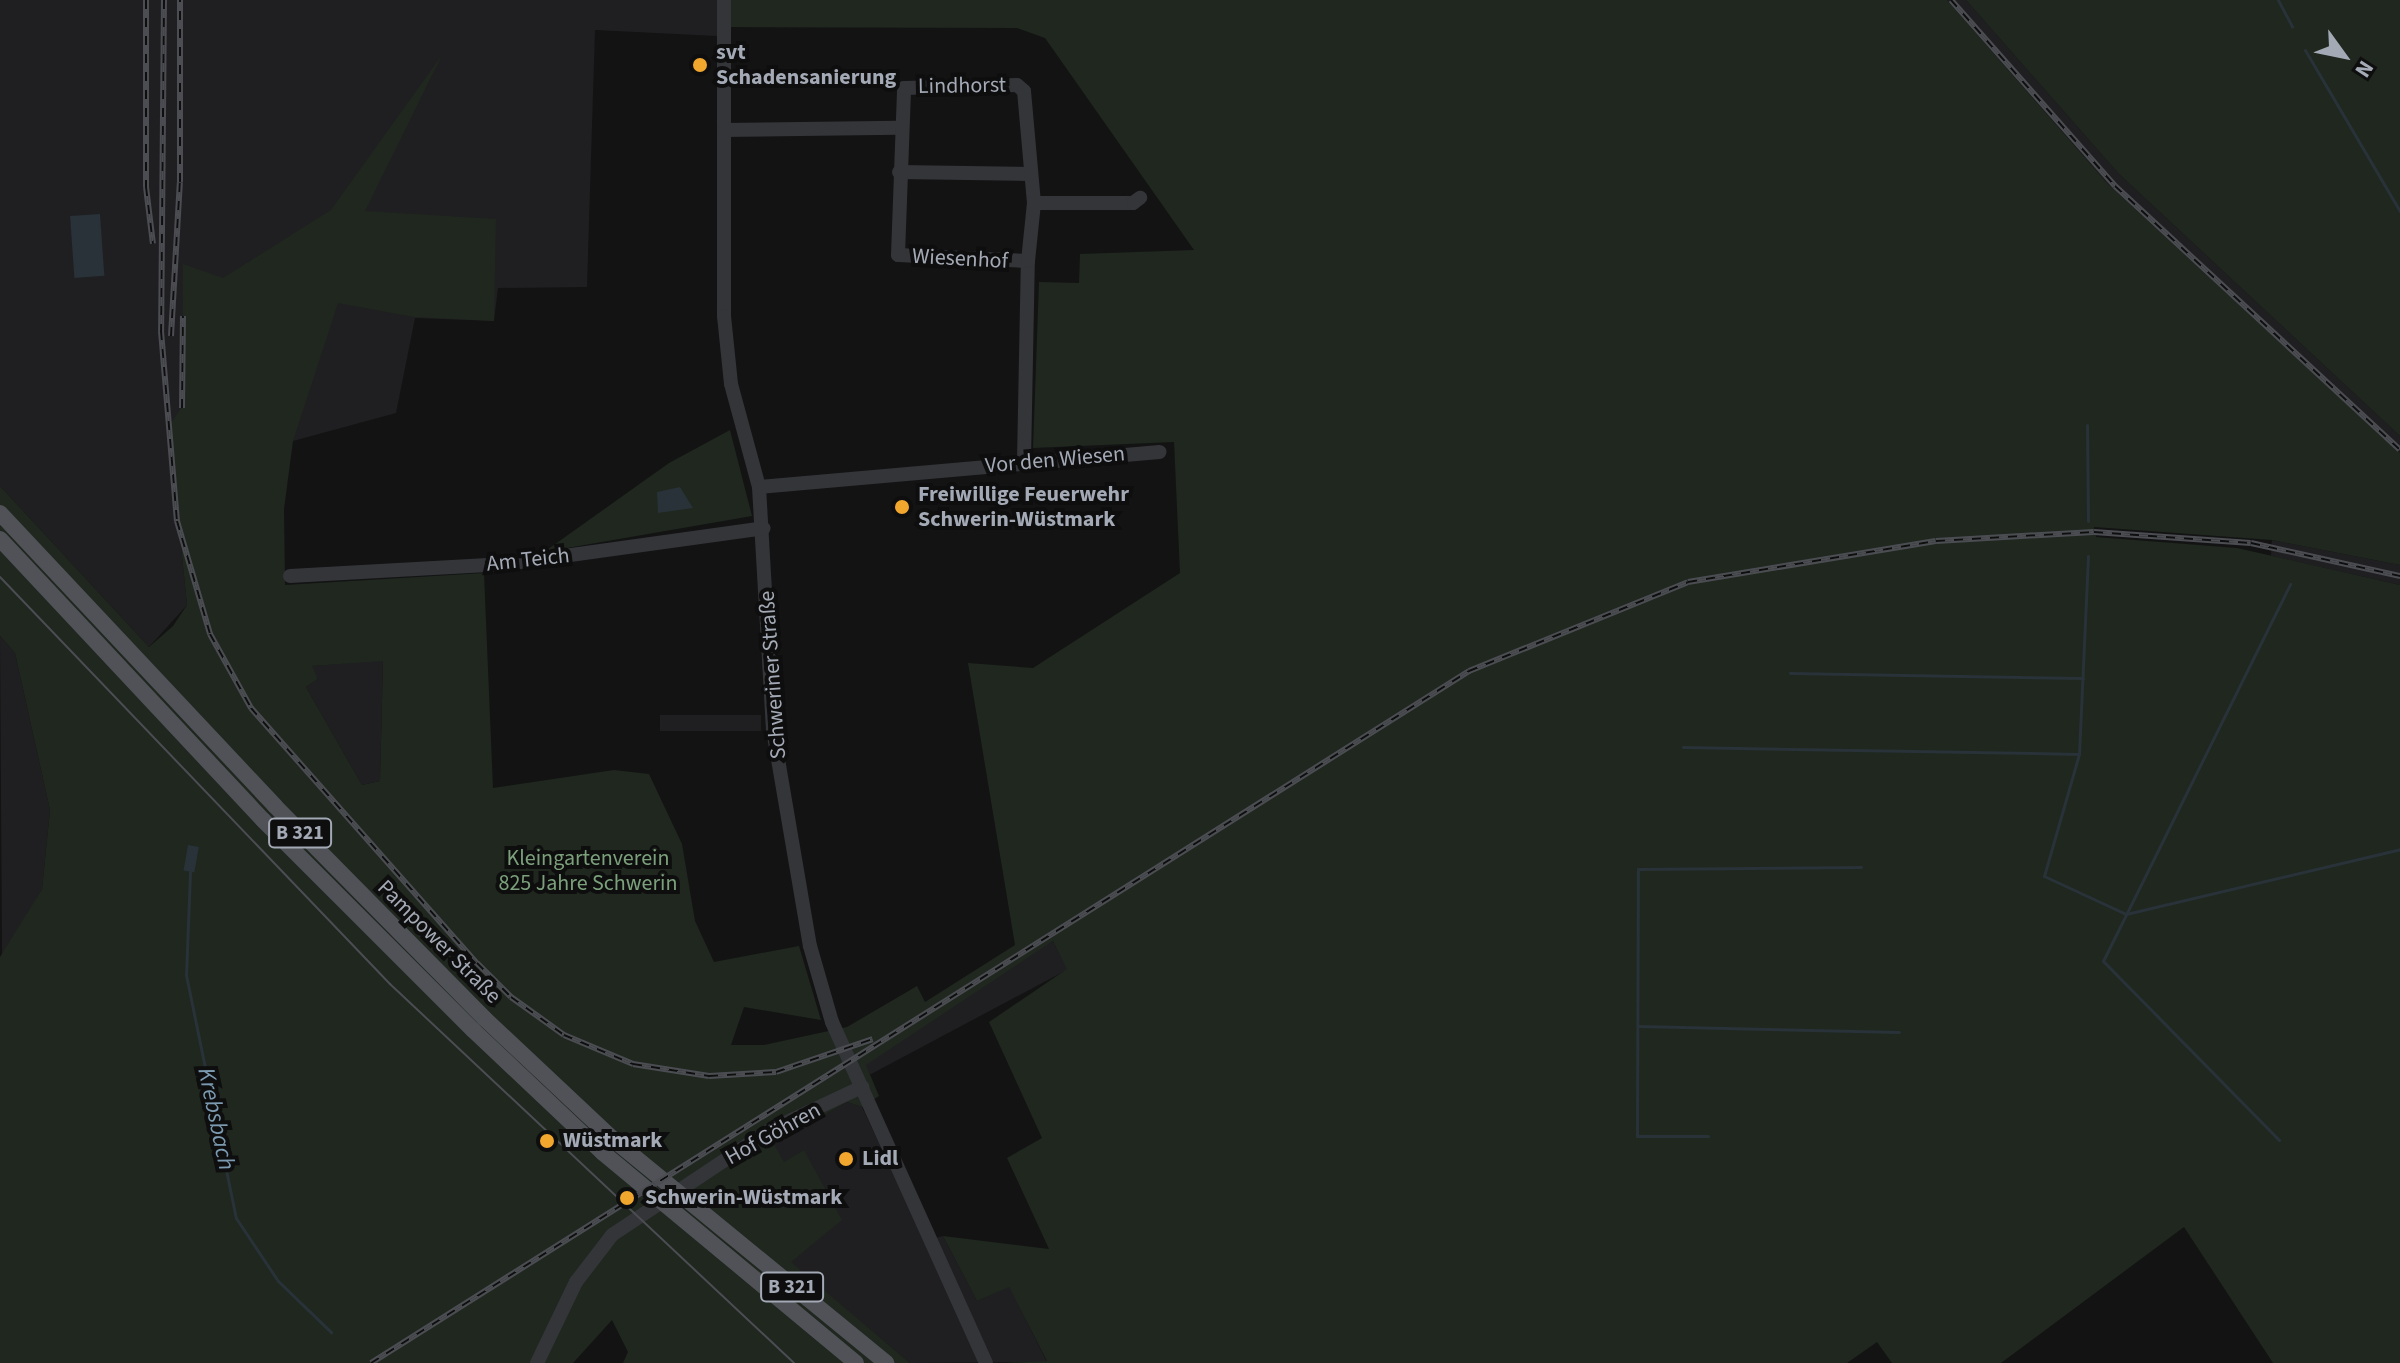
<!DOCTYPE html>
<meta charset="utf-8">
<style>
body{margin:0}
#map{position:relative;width:2400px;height:1363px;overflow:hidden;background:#131314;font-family:"Source Sans 3",sans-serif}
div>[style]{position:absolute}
.built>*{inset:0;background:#1f1f21;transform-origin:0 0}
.green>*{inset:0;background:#1f271f}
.water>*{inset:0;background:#293238;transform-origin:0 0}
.stream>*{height:3px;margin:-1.5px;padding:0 1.5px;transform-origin:1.5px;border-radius:1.5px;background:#293238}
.minor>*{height:14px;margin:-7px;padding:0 7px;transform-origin:7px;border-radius:7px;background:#343539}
.major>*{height:16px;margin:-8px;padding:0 8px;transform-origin:8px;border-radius:8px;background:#505258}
.tram>*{height:2px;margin:-1px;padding:0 1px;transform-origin:1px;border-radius:1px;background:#4b4d52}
.rail>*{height:6px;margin-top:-3px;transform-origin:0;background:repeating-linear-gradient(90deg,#0e0e0f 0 9px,#4b4d52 0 18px);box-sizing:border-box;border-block:2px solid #4b4d52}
.dots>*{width:22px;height:22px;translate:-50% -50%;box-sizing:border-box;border:4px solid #0e0e0f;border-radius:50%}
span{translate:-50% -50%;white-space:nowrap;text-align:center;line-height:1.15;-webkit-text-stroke:8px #0e0e0f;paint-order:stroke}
.shield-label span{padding:2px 6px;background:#0e0e0f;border:2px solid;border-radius:6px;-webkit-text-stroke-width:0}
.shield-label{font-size:20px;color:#a4aab5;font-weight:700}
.poi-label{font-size:22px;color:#a4aab5;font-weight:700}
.left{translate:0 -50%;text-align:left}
.street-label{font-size:22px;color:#a4aab5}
.park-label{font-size:22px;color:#7ba07b}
.water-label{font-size:24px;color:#7b9ab0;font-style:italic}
.north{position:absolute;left:2304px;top:16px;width:80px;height:80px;-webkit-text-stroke:6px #0e0e0f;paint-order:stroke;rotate:123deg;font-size:22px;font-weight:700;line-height:32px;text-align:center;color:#a4aab5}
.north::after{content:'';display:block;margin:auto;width:28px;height:36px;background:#a4aab5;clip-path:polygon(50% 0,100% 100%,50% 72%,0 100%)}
</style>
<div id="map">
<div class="built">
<i style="clip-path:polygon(0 0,724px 0,724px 27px,717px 36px,595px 30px,587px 287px,498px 288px,494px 321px,415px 318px,396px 413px,293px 441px,169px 426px,187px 605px,149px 647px,0 486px)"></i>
<i style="clip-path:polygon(1947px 0,1966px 0,2118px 173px,2400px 436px,2400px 453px,2107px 183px)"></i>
<i style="clip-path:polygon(2272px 540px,2400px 565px,2400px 585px,2271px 556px)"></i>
<i style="clip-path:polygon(0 636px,15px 653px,50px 810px,42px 889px,2px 957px)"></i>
<i style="clip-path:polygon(383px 660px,380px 781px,362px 785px,306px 687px,318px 679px,311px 666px)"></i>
<i style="left:761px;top:715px;width:16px;height:101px;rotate:90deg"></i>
<i style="left:1053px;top:941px;width:32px;height:225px;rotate:62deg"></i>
<i style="clip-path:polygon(847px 1102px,862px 1107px,925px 1241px,943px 1236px,977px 1301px,1009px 1286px,1047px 1362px,910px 1363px,790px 1262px,804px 1150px,784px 1163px,773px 1144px)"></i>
</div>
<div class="green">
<i style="clip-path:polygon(evenodd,724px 0,1947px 0,2107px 183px,2400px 453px,2400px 565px,2272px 540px,2094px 527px,2096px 537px,2237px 548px,2400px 585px,2400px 1363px,2273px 1363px,2184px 1227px,2001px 1363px,1892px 1363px,1877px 1342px,1847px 1363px,1004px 1363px,1047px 1361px,1009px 1287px,977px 1301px,943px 1236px,1049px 1249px,1007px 1158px,1042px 1138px,989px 1022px,1067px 969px,1053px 941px,866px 1065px,879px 1096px,862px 1107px,847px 1102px,774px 1144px,784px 1162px,804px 1150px,842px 1220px,791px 1262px,910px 1363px,623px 1363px,628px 1352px,612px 1320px,573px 1363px,0 1363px,0 957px,42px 889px,50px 810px,15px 653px,0 636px,0 486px,149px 647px,173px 626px,187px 605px,169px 426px,182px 407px,183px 264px,223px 278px,331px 210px,442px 55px,365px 211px,496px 219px,494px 321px,414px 317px,338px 303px,293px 441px,284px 509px,285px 585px,484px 573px,493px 788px,614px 770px,649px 774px,682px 844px,695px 921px,714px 962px,799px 946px,821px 1020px,744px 1007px,731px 1045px,764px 1045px,847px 1027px,917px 986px,925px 1002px,1015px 945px,968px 663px,1033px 668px,1180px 573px,1174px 442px,1033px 448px,1039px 282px,1079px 283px,1080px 254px,1194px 250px,1045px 38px,1017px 28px,724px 27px,724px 0,383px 661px,380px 781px,362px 785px,306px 687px,318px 679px,312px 666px,383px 661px)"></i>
<i style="clip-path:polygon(1966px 0,2400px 0,2400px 436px,2118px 173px)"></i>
<i style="clip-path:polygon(730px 430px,752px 516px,544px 552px,669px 463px)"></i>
</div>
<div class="water">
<i style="left:100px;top:214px;width:62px;height:30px;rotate:86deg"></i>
<i style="clip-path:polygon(680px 487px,693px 508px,658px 513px,657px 492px)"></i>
<i style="left:188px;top:845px;width:11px;height:26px;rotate:10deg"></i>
</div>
<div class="stream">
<i style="left:2278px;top:0;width:30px;rotate:62deg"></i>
<i style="left:2305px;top:50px;width:187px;rotate:59.5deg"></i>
<i style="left:2087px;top:425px;width:96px;rotate:89.4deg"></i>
<i style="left:2088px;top:556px;width:198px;rotate:92.6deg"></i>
<i style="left:2079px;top:754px;width:127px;rotate:106deg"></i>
<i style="left:2044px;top:876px;width:90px;rotate:24.9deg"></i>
<i style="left:2126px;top:914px;width:282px;rotate:-13.3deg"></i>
<i style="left:1790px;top:673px;width:293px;rotate:1deg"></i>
<i style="left:1683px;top:747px;width:396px;rotate:1deg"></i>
<i style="left:190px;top:872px;width:103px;rotate:92.2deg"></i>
<i style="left:186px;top:975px;width:248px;rotate:78.4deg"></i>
<i style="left:236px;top:1218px;width:76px;rotate:56.3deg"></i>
<i style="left:278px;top:1281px;width:74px;rotate:43.9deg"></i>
<i style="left:1638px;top:1026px;width:261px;rotate:1.3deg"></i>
<i style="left:1708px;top:1136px;width:71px;rotate:180deg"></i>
<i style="left:1637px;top:1136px;width:267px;rotate:-89.8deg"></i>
<i style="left:1638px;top:869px;width:223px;rotate:-0.5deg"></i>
<i style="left:2279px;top:1140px;width:251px;rotate:-134.5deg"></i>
<i style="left:2103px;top:961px;width:421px;rotate:-63.6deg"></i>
</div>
<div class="minor">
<i style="left:724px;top:0;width:316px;rotate:90deg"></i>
<i style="left:724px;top:316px;width:68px;rotate:84.1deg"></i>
<i style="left:731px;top:384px;width:107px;rotate:74.8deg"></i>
<i style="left:759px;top:487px;width:243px;rotate:86.7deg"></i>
<i style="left:773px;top:730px;width:219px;rotate:80.3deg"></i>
<i style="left:810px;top:946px;width:79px;rotate:73.9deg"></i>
<i style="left:832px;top:1022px;width:374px;rotate:65.7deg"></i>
<i style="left:724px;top:130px;width:175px;rotate:-0.7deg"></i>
<i style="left:899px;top:172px;width:131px;rotate:0.9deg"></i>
<i style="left:1034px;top:203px;width:99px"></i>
<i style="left:1133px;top:203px;width:9px;rotate:-36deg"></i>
<i style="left:1024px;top:461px;width:200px;rotate:-88.9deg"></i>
<i style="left:1028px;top:261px;width:130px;rotate:-177.4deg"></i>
<i style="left:898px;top:255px;width:167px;rotate:-87.9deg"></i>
<i style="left:904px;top:88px;width:113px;rotate:-1.5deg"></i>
<i style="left:1017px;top:85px;width:9px;rotate:41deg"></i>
<i style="left:1024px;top:91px;width:112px;rotate:84.9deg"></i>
<i style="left:1034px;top:203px;width:58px;rotate:95.9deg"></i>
<i style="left:759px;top:487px;width:402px;rotate:-5deg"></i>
<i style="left:290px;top:576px;width:216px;rotate:-3.2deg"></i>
<i style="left:506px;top:564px;width:260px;rotate:-7.9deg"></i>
<i style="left:537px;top:1363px;width:90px;rotate:-64.3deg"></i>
<i style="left:576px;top:1282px;width:59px;rotate:-52.5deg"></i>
<i style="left:612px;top:1235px;width:190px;rotate:-33.6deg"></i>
<i style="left:770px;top:1130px;width:102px;rotate:-25.1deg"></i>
</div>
<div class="major">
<i style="left:0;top:513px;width:402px;rotate:46.8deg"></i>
<i style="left:275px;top:806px;width:298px;rotate:45.4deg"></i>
<i style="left:484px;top:1018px;width:178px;rotate:43.2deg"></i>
<i style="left:614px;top:1140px;width:352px;rotate:39.3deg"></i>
<i style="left:0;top:539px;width:385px;rotate:46.9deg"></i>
<i style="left:263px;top:820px;width:297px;rotate:45deg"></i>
<i style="left:473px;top:1030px;width:178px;rotate:43.4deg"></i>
<i style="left:602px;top:1152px;width:330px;rotate:39.7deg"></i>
</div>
<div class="tram">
<i style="left:0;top:577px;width:564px;rotate:46.22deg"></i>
<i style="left:390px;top:984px;width:554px;rotate:43.17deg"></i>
</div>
<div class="rail">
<i style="left:146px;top:0;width:187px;rotate:90deg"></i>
<i style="left:146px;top:187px;width:57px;rotate:83deg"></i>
<i style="left:164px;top:0;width:331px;rotate:90.5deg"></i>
<i style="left:161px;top:331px;width:191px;rotate:85.2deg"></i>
<i style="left:177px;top:521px;width:118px;rotate:73.7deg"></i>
<i style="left:210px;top:634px;width:85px;rotate:61deg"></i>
<i style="left:251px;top:708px;width:341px;rotate:48.5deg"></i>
<i style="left:477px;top:963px;width:48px;rotate:45deg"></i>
<i style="left:511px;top:997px;width:65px;rotate:35.6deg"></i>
<i style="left:564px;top:1035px;width:75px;rotate:22.8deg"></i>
<i style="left:633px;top:1064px;width:77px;rotate:9deg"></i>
<i style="left:709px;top:1076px;width:67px;rotate:-3.4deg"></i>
<i style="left:776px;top:1072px;width:102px;rotate:-18.8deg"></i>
<i style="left:1951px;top:0;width:248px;rotate:48.6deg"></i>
<i style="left:2115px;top:186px;width:388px;rotate:42.8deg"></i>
<i style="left:171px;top:336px;width:154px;rotate:-86.7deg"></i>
<i style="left:180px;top:182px;width:182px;rotate:-90deg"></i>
<i style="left:182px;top:408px;width:92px;rotate:-89.4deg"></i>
<i style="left:371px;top:1363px;width:1298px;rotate:-32.22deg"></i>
<i style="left:1469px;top:671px;width:236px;rotate:-22.1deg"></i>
<i style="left:1688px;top:582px;width:251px;rotate:-9.4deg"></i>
<i style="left:1936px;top:541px;width:158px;rotate:-3.3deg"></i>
<i style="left:2094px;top:532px;width:157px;rotate:4deg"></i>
<i style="left:2251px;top:543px;width:153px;rotate:12.5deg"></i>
</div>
<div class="dots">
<i style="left:700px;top:65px;background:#f1a62e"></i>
<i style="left:902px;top:507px;background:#f1a62e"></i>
<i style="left:547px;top:1141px;background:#f1a62e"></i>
<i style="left:846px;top:1159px;background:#f1a62e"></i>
<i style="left:627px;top:1198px;background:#f1a62e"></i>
</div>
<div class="shield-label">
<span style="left:300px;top:833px">B 321</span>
<span style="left:792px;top:1287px">B 321</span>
</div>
<div class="poi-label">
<span class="left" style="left:716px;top:65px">svt<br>Schadensanierung</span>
<span class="left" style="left:918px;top:507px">Freiwillige Feuerwehr<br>Schwerin-Wüstmark</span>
<span class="left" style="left:563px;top:1141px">Wüstmark</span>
<span class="left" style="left:862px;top:1159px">Lidl</span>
<span class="left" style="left:645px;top:1198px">Schwerin-Wüstmark</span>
</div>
<div class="street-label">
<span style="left:962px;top:86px;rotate:-1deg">Lindhorst</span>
<span style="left:960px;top:259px;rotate:3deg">Wiesenhof</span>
<span style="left:1055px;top:460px;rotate:-5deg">Vor den Wiesen</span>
<span style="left:528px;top:560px;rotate:-6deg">Am Teich</span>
<span style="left:773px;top:675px;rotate:-94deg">Schweriner Straße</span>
<span style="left:439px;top:942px;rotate:45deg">Pampower Straße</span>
<span style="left:773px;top:1134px;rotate:-29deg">Hof Göhren</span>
</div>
<div class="park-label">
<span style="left:588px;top:871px">Kleingartenverein<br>825 Jahre Schwerin</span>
</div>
<div class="water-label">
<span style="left:216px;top:1119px;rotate:78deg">Krebsbach</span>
</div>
<div class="north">N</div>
</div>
